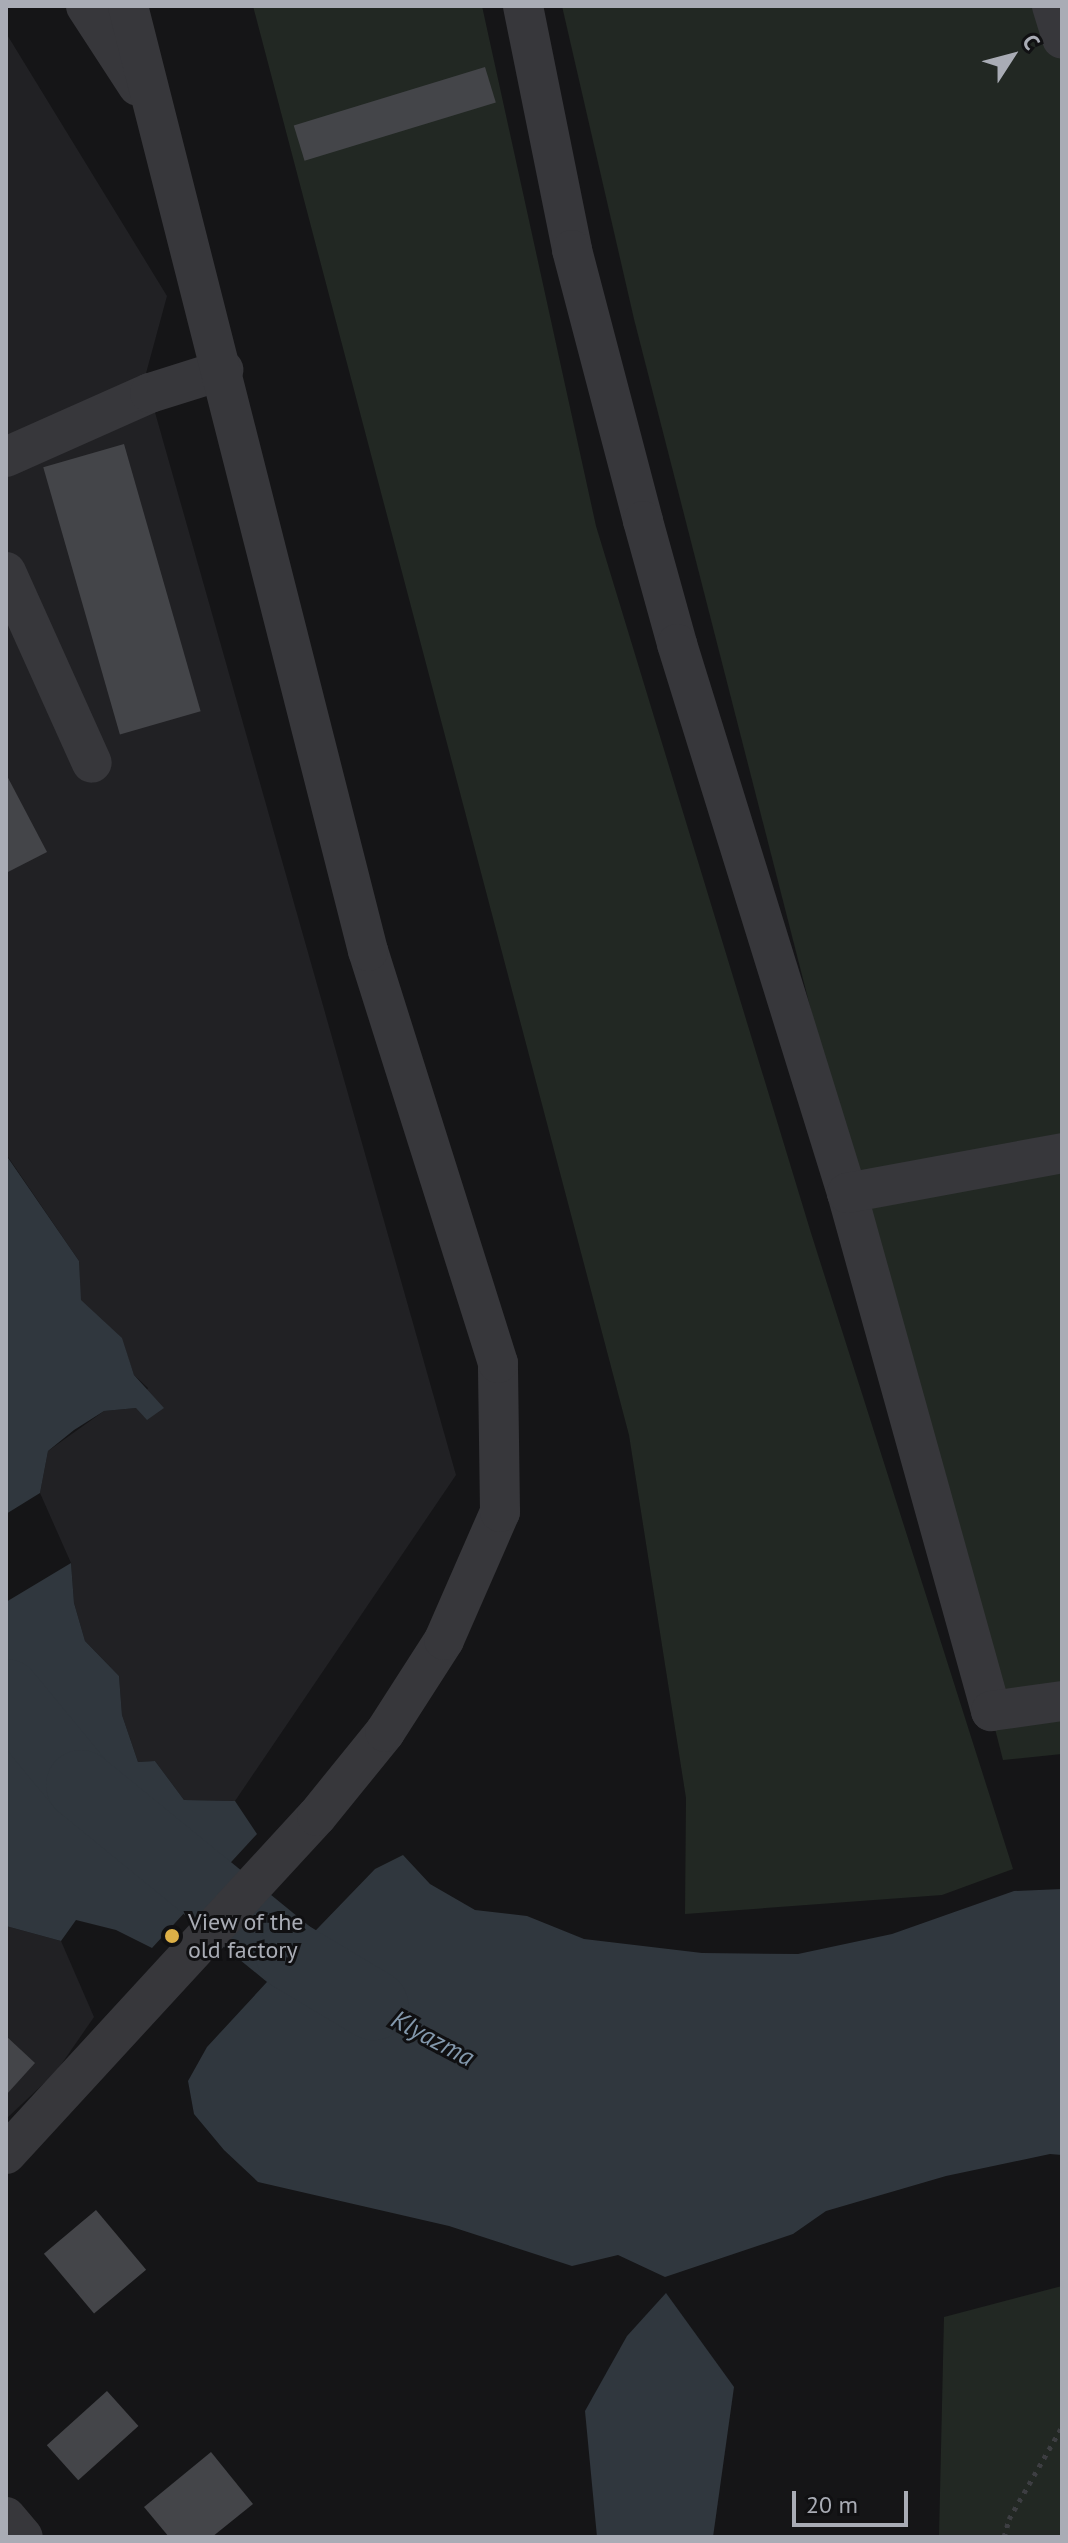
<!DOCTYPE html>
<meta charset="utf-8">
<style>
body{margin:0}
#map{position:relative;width:1068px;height:2543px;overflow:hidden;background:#151517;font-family:"PT Sans",sans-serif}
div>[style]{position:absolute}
.built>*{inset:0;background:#212124}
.green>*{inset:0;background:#222823}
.water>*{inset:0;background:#30373e}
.river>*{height:70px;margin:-35px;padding:0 35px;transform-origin:35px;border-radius:35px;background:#30373e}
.building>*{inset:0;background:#444549;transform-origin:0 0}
.path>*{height:5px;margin-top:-2.5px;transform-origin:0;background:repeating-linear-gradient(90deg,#3d3e42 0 4px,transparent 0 10px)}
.minor>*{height:40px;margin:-20px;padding:0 20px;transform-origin:20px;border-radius:20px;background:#37373b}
.dots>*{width:22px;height:22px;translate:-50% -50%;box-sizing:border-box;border:4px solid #101012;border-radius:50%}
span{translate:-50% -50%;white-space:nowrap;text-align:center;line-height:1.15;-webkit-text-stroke:6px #101012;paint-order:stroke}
.poi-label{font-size:24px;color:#a9acb5}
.left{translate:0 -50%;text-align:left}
.water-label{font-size:26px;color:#8398ac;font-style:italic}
.frame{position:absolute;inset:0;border:8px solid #a9acb5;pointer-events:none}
.north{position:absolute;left:972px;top:16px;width:80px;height:80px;-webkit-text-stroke:6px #101012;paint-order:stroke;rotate:54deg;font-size:22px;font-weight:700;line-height:32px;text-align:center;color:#a9acb5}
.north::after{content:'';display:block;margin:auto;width:28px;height:36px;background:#a9acb5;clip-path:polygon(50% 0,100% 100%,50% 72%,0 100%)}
.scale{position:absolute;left:792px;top:2491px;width:116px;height:36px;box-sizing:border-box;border:4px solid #a9acb5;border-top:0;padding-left:10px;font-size:24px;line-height:28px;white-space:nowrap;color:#a9acb5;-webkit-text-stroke:6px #101012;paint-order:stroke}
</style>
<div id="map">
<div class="built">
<i style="clip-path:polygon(6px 33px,167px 296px,145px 377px,456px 1475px,235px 1801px,184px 1800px,155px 1761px,138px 1762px,122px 1715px,119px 1676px,85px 1641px,74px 1603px,71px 1563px,40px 1493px,48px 1451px,104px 1411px,136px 1408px,148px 1388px,134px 1375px,121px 1338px,80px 1300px,79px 1261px,6px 1154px)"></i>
<i style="clip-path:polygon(6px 1926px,61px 1941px,94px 2017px,56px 2072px,6px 2119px)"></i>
</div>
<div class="green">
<i style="clip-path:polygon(253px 6px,482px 6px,596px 526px,811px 1233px,1013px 1869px,942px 1895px,685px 1914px,686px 1798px,629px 1435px)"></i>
<i style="clip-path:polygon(562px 6px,1062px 6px,1062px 1754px,1003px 1760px,634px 319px)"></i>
<i style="clip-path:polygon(1062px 2286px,1062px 2537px,939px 2537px,944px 2317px)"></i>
</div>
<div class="water">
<i style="clip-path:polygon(6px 1155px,79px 1261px,81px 1300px,122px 1338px,134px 1375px,164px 1408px,147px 1420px,136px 1408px,104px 1411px,74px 1430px,48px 1451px,40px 1493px,6px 1514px)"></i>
<i style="clip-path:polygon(71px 1563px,74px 1603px,85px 1641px,119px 1676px,122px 1715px,138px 1762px,155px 1761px,184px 1800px,235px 1801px,257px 1834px,152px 1948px,116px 1930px,76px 1920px,61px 1941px,6px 1926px,6px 1602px)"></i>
<i style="clip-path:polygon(403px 1855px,430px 1884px,475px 1910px,527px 1916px,584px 1939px,702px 1953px,798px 1954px,892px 1934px,1014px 1891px,1062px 1889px,1062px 2155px,1050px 2154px,946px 2176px,826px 2211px,793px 2234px,665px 2277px,618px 2255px,572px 2266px,449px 2226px,258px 2182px,224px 2150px,194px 2114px,188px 2081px,207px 2047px,291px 1956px,375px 1869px)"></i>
<i style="clip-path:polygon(666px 2293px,734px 2387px,713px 2537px,597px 2537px,585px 2411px,627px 2336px)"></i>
</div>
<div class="river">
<i style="left:6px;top:1694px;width:118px;rotate:50.5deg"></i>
<i style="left:81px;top:1785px;width:271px;rotate:39.2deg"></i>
<i style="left:291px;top:1956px;width:96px;rotate:30.9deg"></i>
</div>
<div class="building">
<i style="left:485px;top:67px;width:37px;height:200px;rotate:73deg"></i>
<i style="left:124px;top:444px;width:278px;height:84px;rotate:74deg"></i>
<i style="clip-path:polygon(6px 774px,47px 852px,6px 873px)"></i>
<i style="clip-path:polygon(6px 2036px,35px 2063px,6px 2095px)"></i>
<i style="left:96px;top:2210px;width:78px;height:68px;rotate:50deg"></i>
<i style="left:107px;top:2391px;width:47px;height:81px;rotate:48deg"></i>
<i style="clip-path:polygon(211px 2452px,253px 2504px,212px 2537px,169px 2537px,144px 2507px)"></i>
</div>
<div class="path">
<i style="left:1004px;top:2537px;width:19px;rotate:-74deg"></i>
<i style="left:1009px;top:2519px;width:106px;rotate:-60.1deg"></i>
</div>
<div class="minor">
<i style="left:86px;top:6px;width:95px;rotate:57deg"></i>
<i style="left:523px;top:6px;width:249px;rotate:78.6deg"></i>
<i style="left:572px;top:250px;width:280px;rotate:75.3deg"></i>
<i style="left:643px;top:521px;width:128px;rotate:74.5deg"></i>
<i style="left:677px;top:644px;width:575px;rotate:72.79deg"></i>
<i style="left:847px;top:1193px;width:538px;rotate:74.46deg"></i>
<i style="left:991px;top:1711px;width:72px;rotate:-8deg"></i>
<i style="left:1052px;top:6px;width:34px;rotate:73deg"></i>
<i style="left:6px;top:457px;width:158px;rotate:-24deg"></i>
<i style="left:150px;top:393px;width:77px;rotate:-17.5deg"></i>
<i style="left:6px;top:572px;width:209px;rotate:65.8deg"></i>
<i style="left:847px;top:1193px;width:219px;rotate:-10.5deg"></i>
<i style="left:6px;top:2154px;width:459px;rotate:-47.4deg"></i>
<i style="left:317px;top:1816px;width:108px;rotate:-51deg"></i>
<i style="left:385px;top:1732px;width:109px;rotate:-57.3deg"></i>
<i style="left:444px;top:1640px;width:140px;rotate:-66.4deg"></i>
<i style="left:500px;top:1512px;width:149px;rotate:-90.8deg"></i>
<i style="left:498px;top:1363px;width:432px;rotate:-107.5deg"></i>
<i style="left:368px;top:951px;width:975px;rotate:-104.25deg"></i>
<i style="left:6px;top:2517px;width:26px;rotate:50deg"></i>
</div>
<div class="dots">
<i style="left:172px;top:1936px;background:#ddb047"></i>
</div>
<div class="poi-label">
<span class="left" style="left:188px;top:1936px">View of the<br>old factory</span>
</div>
<div class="water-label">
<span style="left:433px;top:2038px;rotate:28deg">Klyazma</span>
</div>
<div class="frame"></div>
<div class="north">С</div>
<div class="scale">20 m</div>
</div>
